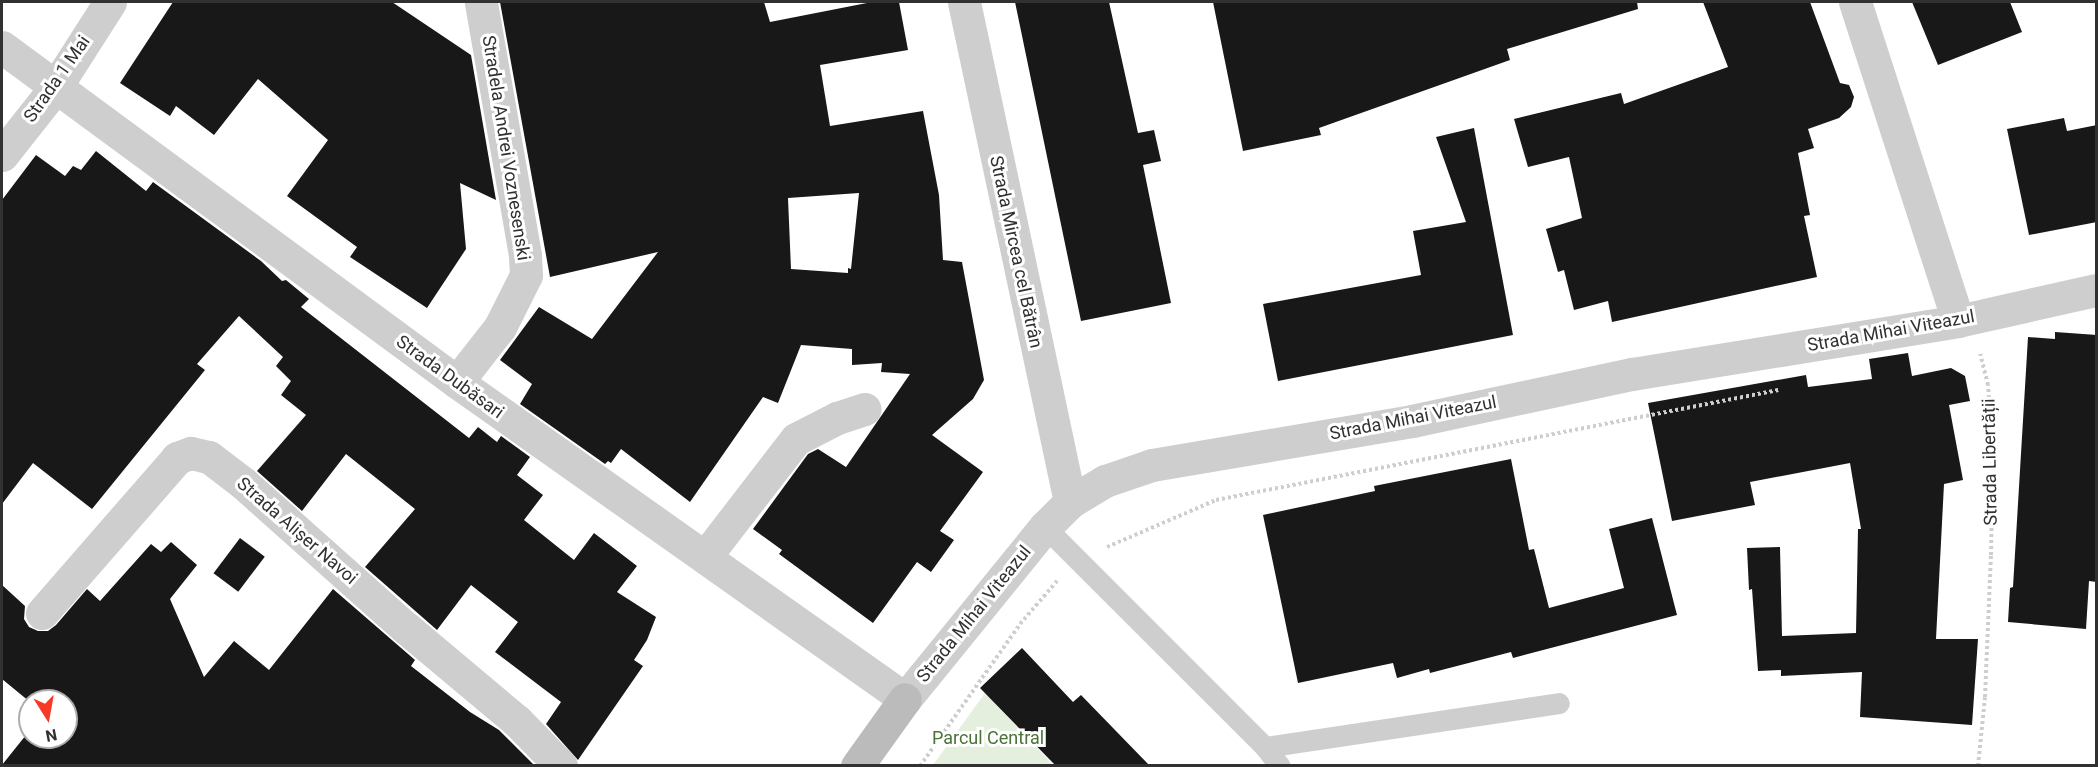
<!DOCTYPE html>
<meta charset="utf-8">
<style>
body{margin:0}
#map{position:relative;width:2098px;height:767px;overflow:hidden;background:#fff;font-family:Roboto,sans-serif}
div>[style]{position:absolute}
.green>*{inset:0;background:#e4efde}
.building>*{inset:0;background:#181818;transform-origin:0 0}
.path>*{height:4px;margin-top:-2px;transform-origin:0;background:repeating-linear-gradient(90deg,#cecece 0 3px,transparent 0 6px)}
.lane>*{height:21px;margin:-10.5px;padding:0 10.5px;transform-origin:10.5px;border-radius:10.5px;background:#cecece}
.street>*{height:33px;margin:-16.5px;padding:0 16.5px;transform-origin:16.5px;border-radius:16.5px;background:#cecece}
.secondary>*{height:33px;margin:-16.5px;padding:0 16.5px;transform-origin:16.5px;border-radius:16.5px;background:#bbb}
span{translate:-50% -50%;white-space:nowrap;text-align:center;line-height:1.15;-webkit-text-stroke:6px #fff;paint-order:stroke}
.street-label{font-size:18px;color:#313131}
.park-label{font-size:18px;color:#4a7239}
.frame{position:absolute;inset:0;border:3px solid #313131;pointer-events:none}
.north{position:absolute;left:18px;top:689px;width:60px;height:60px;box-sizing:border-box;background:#fff;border:2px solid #adadad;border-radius:50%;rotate:169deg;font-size:16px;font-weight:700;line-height:24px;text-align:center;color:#313131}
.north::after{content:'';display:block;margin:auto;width:21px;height:27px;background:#f53b26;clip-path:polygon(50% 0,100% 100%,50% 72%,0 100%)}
</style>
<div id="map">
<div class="green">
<i style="clip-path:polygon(985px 693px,1053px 765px,933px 765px)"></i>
</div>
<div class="building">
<i style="clip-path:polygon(173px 2px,392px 2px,471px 55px,496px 200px,460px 183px,466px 249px,427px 308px,350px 257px,357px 247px,287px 196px,328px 140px,258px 79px,214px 135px,176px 106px,170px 116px,120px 83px)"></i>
<i style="clip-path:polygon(evenodd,500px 2px,764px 2px,770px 22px,872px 2px,899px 2px,908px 50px,820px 65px,830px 126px,923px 111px,939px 195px,943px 260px,962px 262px,984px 380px,973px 399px,932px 435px,983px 472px,940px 531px,954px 540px,931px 572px,917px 562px,873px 623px,779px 554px,782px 550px,753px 529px,808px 454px,818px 449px,846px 467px,910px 374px,881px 372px,882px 363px,852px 365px,852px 349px,801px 345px,778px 403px,763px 397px,690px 502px,621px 449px,611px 463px,608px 461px,605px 464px,520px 404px,532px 384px,500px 360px,539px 307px,592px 339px,658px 252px,550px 277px,500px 2px,859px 193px,851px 269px,848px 268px,848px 273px,791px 269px,788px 198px,859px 193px)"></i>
<i style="clip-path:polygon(1015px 2px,1109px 2px,1138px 133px,1154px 130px,1161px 161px,1143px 165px,1171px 303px,1081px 321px)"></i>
<i style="clip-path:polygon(1213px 2px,1637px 2px,1638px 9px,1507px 49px,1510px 60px,1319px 128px,1321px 135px,1243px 151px)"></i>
<i style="clip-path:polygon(1703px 2px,1810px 2px,1840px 83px,1849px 85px,1854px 97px,1851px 107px,1839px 118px,1808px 129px,1814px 148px,1798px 153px,1810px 215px,1804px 216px,1817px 277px,1612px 322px,1608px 301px,1574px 310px,1564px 270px,1558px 272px,1546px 229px,1582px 218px,1569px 157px,1528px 167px,1514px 119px,1621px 93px,1624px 104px,1728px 67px)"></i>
<i style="clip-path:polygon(1912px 2px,2010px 2px,2022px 32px,1938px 65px)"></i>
<i style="clip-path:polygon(2064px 118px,2067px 131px,2097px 125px,2097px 222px,2029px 235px,2007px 129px)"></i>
<i style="clip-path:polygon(1474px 128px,1513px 335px,1278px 381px,1263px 304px,1421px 275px,1413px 231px,1466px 222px,1436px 137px)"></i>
<i style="clip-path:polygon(96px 151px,146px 191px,153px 182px,261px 261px,282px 281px,286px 280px,309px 299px,301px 307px,469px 438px,478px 427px,497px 442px,501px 436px,530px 457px,517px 475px,543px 495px,524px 520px,574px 560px,594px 533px,637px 566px,617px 592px,656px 617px,647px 640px,634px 660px,643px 666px,578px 760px,546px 724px,561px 702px,495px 652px,518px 622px,471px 585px,437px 630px,365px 567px,415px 509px,346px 454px,302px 511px,257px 471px,306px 415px,281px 395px,291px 381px,276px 366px,283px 357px,239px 316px,197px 364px,205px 370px,92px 509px,33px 463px,2px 504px,2px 200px,36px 155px,65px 176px,73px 166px,81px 170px)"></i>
<i style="clip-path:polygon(2055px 332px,2097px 335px,2097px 582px,2089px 581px,2086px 629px,2008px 622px,2010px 588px,2013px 587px,2028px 337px,2055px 339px)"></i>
<i style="clip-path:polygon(1908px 353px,1912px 376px,1951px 368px,1965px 376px,1970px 401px,1949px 405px,1963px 480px,1944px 484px,1936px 639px,1978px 639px,1972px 725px,1860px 717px,1862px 672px,1781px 676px,1781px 670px,1758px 671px,1752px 589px,1749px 590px,1747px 548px,1780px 547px,1782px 636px,1856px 633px,1858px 529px,1861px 529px,1850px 463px,1750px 482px,1755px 505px,1672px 521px,1648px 403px,1806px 375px,1808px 387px,1872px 379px,1869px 359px)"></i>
<i style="clip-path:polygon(1511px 459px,1529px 550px,1534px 549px,1549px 608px,1624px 588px,1609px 529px,1652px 518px,1677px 615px,1513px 658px,1511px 652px,1430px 673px,1429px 669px,1397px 678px,1393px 663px,1298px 683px,1263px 515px,1375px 491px,1374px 486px)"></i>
<i style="left:240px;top:538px;width:31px;height:44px;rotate:37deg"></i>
<i style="clip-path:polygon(171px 542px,197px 565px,170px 599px,204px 677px,234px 641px,269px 670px,333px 589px,415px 660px,411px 666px,470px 712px,499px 730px,534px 765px,2px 765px,30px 730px,30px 737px,66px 737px,66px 701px,30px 702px,2px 679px,2px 585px,25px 606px,24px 619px,29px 627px,38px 631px,48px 631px,56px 625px,87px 589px,100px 601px,151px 544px,161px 552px)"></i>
<i style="clip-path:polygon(1022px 648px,1073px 702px,1081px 695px,1149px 765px,1055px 765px,980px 688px)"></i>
</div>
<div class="path">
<i style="left:1107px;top:547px;width:119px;rotate:-23.3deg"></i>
<i style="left:1216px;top:500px;width:573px;rotate:-11.07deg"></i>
<i style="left:920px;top:766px;width:174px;rotate:-54.8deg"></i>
<i style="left:1020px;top:624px;width:57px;rotate:-49.3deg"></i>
<i style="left:1978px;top:766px;width:69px;rotate:-84.2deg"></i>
<i style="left:1985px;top:697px;width:142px;rotate:-87.6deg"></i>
<i style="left:1991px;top:555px;width:109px;rotate:-88.9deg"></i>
<i style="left:1993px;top:446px;width:61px;rotate:-94.7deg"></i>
<i style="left:1988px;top:385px;width:32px;rotate:-104deg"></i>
</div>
<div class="lane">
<i style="left:1045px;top:527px;width:311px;rotate:45deg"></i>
<i style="left:1265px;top:747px;width:24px;rotate:52deg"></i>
<i style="left:1265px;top:747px;width:297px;rotate:-8.5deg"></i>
</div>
<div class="street">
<i style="left:964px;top:2px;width:511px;rotate:78.03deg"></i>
<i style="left:1855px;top:2px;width:335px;rotate:72.1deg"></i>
<i style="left:2px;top:47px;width:565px;rotate:36.36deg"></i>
<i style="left:457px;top:382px;width:549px;rotate:35.28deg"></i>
<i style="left:905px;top:699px;width:222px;rotate:-50.9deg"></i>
<i style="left:1045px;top:527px;width:35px;rotate:-45deg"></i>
<i style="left:1070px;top:502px;width:41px;rotate:-31deg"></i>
<i style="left:1105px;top:481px;width:50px;rotate:-18.8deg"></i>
<i style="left:1152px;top:465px;width:264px;rotate:-9.6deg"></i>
<i style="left:1412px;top:421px;width:225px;rotate:-12.1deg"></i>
<i style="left:1632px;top:374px;width:330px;rotate:-9.2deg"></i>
<i style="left:1958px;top:321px;width:141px;rotate:-12.7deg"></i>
<i style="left:2px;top:155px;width:85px;rotate:-51.7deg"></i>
<i style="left:55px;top:88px;width:102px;rotate:-57.4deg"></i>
<i style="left:457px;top:382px;width:70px;rotate:-52deg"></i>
<i style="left:500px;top:327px;width:58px;rotate:-63.4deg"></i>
<i style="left:526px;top:275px;width:20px;rotate:-93deg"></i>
<i style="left:525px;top:255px;width:257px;rotate:-99.9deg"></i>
<i style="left:705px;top:557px;width:149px;rotate:-52.4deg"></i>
<i style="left:796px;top:439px;width:46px;rotate:-27.1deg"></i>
<i style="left:837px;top:418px;width:29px;rotate:-18deg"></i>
<i style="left:42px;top:613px;width:206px;rotate:-48.9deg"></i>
<i style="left:177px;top:458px;width:15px;rotate:-20deg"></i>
<i style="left:191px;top:453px;width:18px;rotate:13deg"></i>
<i style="left:209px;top:457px;width:43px;rotate:37.4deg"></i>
<i style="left:243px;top:483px;width:218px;rotate:41.7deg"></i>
<i style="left:406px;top:628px;width:145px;rotate:40deg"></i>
<i style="left:517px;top:721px;width:63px;rotate:45.6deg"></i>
</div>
<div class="secondary">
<i style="left:857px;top:766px;width:82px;rotate:-54.4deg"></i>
</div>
<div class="street-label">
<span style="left:57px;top:79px;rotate:-55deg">Strada 1 Mai</span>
<span style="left:506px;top:148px;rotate:81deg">Stradela Andrei Voznesenski</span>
<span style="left:1016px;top:252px;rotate:78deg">Strada Mircea cel Bătrân</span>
<span style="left:1891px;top:331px;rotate:-10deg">Strada Mihai Viteazul</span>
<span style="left:450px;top:377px;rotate:36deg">Strada Dubăsari</span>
<span style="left:1413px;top:418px;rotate:-11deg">Strada Mihai Viteazul</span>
<span style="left:1990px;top:462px;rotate:-91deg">Strada Libertății</span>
<span style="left:297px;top:531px;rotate:41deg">Strada Alișer Navoi</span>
<span style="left:974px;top:614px;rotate:-51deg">Strada Mihai Viteazul</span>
</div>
<div class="park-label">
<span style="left:988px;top:738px">Parcul Central</span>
</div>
<div class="frame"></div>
<div class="north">N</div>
</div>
